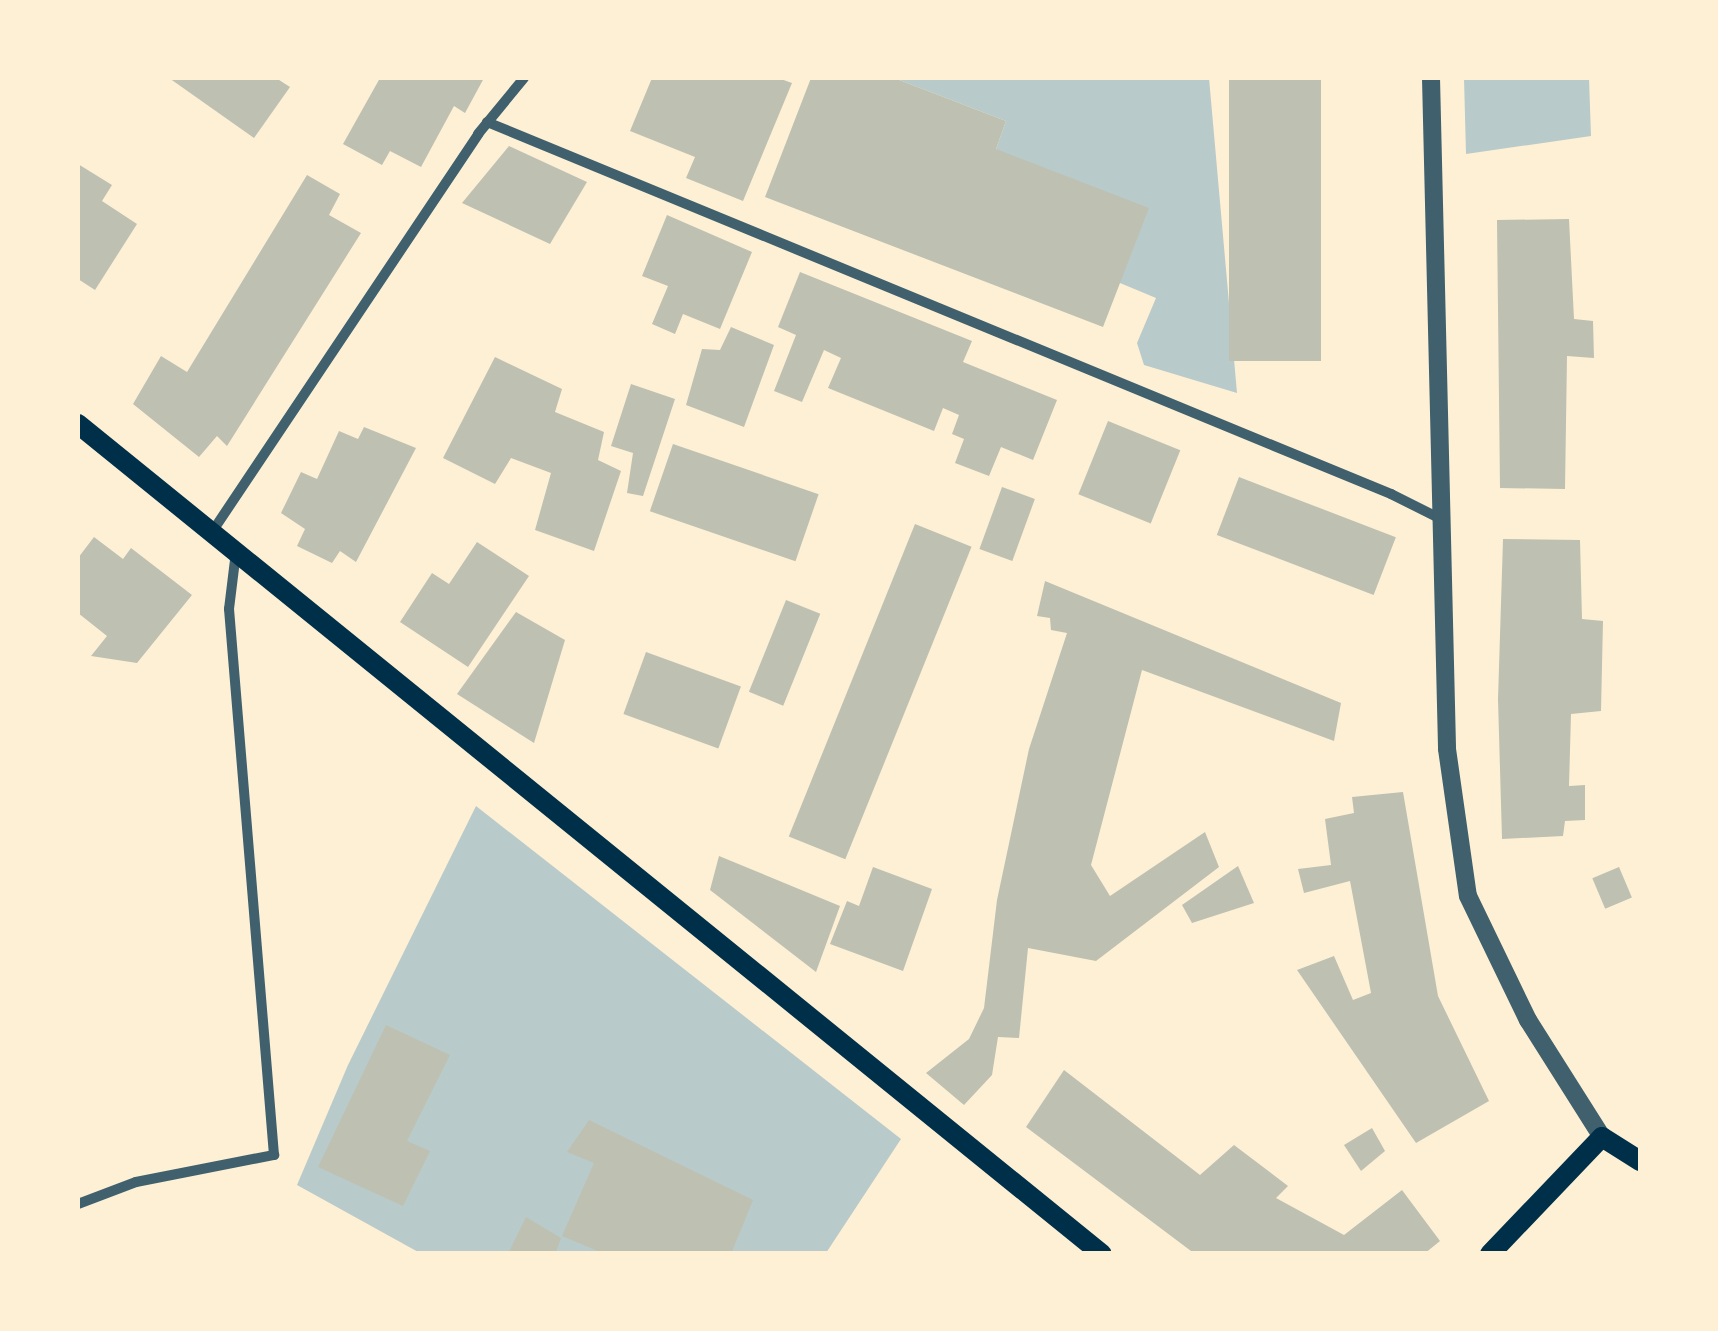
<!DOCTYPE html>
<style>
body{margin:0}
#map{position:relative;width:1718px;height:1331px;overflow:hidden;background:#fdf0d5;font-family:Cabin,sans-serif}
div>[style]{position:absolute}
.green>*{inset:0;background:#b9caca}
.building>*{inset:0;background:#bec0b2;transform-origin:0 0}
.minor>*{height:10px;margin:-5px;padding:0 5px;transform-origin:5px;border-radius:5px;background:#3f606c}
.tertiary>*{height:18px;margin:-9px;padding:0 9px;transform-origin:9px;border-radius:9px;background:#3f606c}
.secondary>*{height:20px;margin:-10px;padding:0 10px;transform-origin:10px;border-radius:10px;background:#003049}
span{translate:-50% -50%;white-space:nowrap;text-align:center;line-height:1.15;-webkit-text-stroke:8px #fdf0d5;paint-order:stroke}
.frame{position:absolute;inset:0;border:80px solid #fdf0d5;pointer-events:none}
</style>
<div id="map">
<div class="green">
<i style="clip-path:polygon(894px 78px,1209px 78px,1237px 393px,1144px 365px,1137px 343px,1156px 298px,1120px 283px,996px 149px,1006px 121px)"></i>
<i style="clip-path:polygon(1464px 78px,1589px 78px,1591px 136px,1466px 154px)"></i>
<i style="clip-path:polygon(476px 806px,901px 1139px,826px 1253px,420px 1253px,297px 1185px,348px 1065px)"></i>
</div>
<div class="building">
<i style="clip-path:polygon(169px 78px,276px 78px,290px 87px,254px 138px)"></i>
<i style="clip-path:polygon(380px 78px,484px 78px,465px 113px,454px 106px,421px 167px,390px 151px,382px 165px,343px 144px)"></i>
<i style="clip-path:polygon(652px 78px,778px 78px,792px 83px,743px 201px,686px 178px,695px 157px,630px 131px)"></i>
<i style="clip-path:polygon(811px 78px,894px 78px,1006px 121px,996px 149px,1149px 208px,1103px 327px,765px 197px)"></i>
<i style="left:1229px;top:78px;width:92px;height:283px"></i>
<i style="clip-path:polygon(509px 146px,587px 182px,550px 244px,462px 203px)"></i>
<i style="clip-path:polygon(78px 164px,112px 185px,102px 201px,137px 224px,95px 290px,78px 279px)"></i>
<i style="clip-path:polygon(307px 175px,340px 194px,329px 215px,361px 233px,227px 446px,217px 436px,199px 457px,133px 404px,161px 356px,187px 372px)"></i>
<i style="clip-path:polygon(667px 215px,752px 252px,720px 329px,683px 314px,675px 334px,652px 324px,668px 286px,642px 276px)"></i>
<i style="clip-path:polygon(1569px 219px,1574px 319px,1593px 321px,1594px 358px,1567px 356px,1565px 489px,1500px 488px,1497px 220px)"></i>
<i style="clip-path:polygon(800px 272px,972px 341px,963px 362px,1057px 400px,1033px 460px,1001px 447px,989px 476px,955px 463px,964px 439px,952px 434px,959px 415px,943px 408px,934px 431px,828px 388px,841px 358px,824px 350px,802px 402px,774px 391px,796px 335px,778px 327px)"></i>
<i style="clip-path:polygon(731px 327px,774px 345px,744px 427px,686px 405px,702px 349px,720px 350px)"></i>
<i style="clip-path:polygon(495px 357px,562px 389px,555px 412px,604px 432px,598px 460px,621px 471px,594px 551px,535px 530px,551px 473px,511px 458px,495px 484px,443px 458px)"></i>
<i style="clip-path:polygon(631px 384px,675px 399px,643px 496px,627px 493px,633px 453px,611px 446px)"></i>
<i style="left:1108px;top:421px;width:78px;height:79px;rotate:22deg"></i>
<i style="clip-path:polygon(364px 427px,416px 448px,356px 562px,340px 551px,332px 563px,297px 546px,305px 529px,281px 513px,301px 472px,317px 479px,339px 431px,358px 439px)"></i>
<i style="left:673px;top:444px;width:154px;height:71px;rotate:19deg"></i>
<i style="left:1239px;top:477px;width:168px;height:62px;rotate:21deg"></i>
<i style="left:1002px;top:487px;width:35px;height:66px;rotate:20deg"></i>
<i style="left:915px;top:524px;width:61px;height:337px;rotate:22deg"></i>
<i style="clip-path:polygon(94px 537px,123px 559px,131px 548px,192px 595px,137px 663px,91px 656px,107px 636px,78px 613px,78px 558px)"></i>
<i style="clip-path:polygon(1503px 539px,1580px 540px,1582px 619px,1603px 621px,1601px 711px,1571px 714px,1569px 786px,1585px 785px,1585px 820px,1565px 821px,1563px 836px,1502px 839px,1498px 699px)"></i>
<i style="clip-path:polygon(477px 542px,529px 576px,468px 667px,400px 622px,432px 573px,449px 584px)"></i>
<i style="clip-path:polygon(1045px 581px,1341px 703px,1334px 741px,1142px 670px,1091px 865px,1110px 896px,1205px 832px,1219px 867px,1096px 961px,1028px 948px,1019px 1038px,998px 1037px,992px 1075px,964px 1105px,926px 1073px,969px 1039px,984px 1008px,997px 900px,1029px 749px,1067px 633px,1051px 630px,1050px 618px,1037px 616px)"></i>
<i style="left:786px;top:600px;width:37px;height:99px;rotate:22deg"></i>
<i style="clip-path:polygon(516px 612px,565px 640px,534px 743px,457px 694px)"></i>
<i style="left:646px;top:652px;width:101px;height:66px;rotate:20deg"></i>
<i style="clip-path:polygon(1403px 792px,1438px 996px,1489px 1101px,1416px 1143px,1297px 970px,1334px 956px,1353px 1000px,1371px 993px,1350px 881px,1304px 893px,1298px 869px,1331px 865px,1325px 819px,1354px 813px,1352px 797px)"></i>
<i style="clip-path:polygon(719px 856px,840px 906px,816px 972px,710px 890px)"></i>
<i style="clip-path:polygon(1238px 866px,1254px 903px,1192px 923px,1182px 905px)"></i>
<i style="clip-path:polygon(873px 867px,932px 889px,903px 971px,830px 944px,847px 901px,859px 906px)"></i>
<i style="left:1619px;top:867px;width:33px;height:29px;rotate:67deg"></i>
<i style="clip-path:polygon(386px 1025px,450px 1055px,407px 1141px,430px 1151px,403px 1206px,318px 1167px)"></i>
<i style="clip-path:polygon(1064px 1070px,1200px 1175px,1234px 1145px,1288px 1186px,1276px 1198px,1344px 1235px,1402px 1190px,1440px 1241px,1424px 1254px,1195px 1254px,1026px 1127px)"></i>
<i style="clip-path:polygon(589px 1120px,753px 1200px,731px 1254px,605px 1254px,562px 1236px,594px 1163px,567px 1152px)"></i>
<i style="clip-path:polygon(1372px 1128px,1385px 1151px,1361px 1171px,1344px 1145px)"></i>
<i style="clip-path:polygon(526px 1217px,561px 1238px,555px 1254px,508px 1254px)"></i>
</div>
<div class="minor">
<i style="left:487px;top:122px;width:978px;rotate:22.37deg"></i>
<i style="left:1391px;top:494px;width:56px;rotate:26.6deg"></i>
<i style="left:212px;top:532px;width:479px;rotate:-56.2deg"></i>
<i style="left:478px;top:134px;width:72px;rotate:-50.6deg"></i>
<i style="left:78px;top:1204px;width:62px;rotate:-20.8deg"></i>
<i style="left:136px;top:1182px;width:141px;rotate:-11.1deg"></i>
<i style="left:274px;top:1155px;width:548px;rotate:-94.71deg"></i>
<i style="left:229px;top:609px;width:57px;rotate:-83deg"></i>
</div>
<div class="tertiary">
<i style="left:1431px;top:78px;width:671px;rotate:88.63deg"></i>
<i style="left:1447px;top:749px;width:148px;rotate:81.9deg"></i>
<i style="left:1468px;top:896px;width:138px;rotate:64.2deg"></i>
<i style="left:1528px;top:1020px;width:138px;rotate:57.7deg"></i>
</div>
<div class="secondary">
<i style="left:78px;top:424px;width:1318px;rotate:39.03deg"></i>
<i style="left:1490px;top:1254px;width:162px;rotate:-46.3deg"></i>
<i style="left:1602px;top:1137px;width:45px;rotate:32.3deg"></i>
</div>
<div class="frame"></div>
</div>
